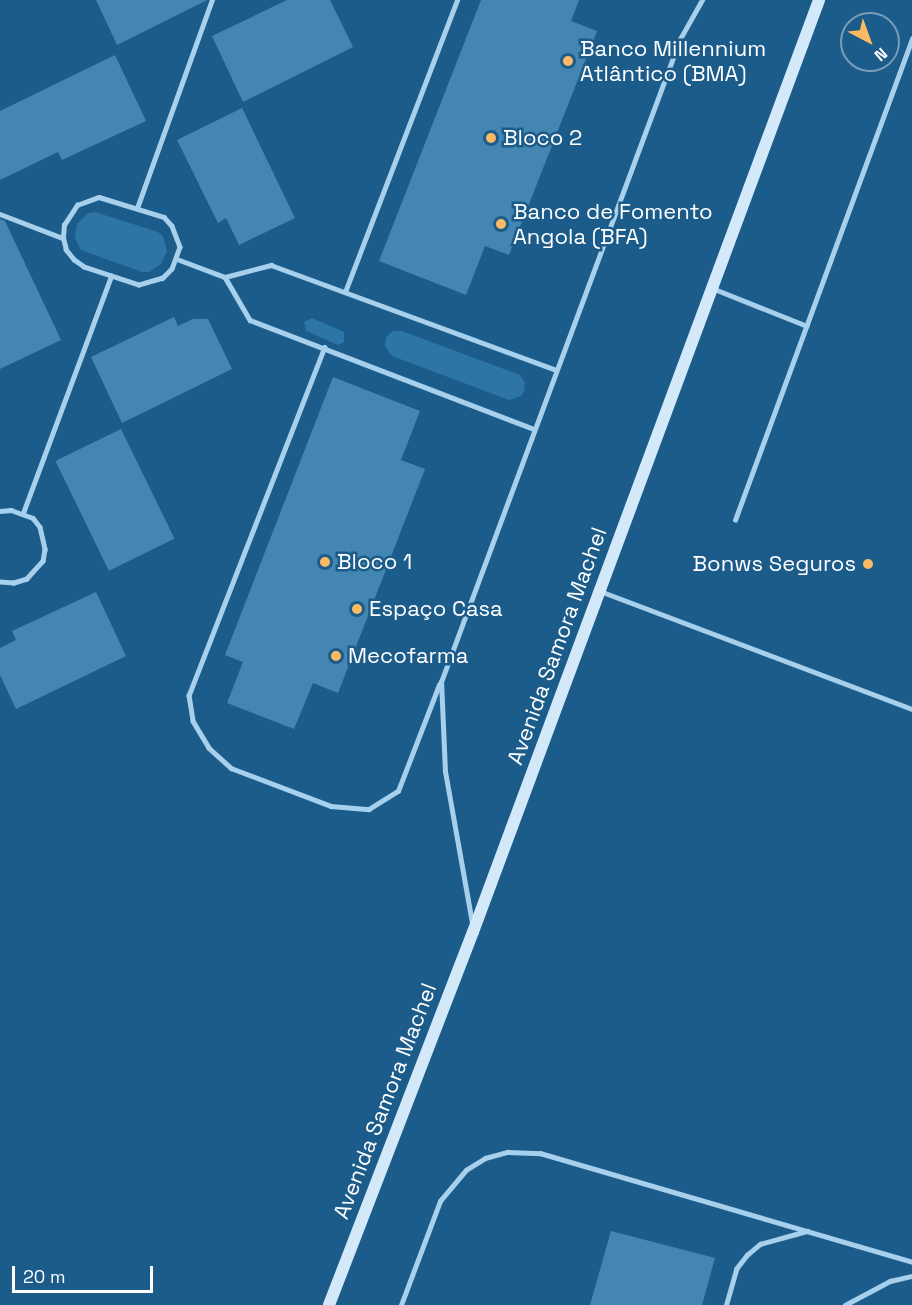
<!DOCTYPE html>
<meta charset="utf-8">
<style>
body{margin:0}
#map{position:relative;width:912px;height:1305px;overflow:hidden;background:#1c5c8a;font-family:"Space Grotesk",sans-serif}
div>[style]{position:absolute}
.green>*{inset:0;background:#2c75a6}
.building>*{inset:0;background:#4486b2;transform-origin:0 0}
.service>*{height:4.5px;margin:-2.25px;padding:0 2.25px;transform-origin:2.25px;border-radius:2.25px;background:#a7d0ec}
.secondary>*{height:12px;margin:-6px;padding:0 6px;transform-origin:6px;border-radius:6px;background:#d3e9f9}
.dots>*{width:16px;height:16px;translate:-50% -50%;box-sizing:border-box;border:3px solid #1c5c8a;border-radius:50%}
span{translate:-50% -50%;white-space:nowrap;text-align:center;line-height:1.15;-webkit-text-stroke:5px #1c5c8a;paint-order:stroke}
.poi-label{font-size:22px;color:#fff}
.left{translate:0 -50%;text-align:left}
.right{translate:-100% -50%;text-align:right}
.street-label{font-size:22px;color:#fff}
.north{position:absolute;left:840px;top:12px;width:60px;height:60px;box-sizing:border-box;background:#1c5c8a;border:2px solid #779db9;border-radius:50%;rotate:139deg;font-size:16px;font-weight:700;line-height:24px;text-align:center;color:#fff}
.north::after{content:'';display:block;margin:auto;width:21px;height:27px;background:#fdba64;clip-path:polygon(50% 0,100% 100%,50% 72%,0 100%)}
.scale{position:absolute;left:12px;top:1266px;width:141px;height:27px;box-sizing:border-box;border:3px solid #fff;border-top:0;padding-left:8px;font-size:18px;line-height:21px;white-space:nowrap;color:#fff;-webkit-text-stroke:4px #1c5c8a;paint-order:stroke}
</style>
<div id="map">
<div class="green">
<i style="clip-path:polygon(95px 212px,158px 232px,163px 236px,167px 251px,161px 264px,149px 272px,142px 272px,81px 250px,75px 238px,77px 224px,88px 213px)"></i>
<i style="clip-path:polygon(312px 318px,344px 332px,344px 342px,338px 345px,306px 331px,304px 322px)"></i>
<i style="clip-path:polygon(393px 331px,402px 331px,520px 375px,525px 383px,524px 392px,521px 396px,509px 400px,392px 356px,385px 346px,386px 337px)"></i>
</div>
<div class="building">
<i style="clip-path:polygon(96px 0,207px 0,117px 45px)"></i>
<i style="clip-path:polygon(287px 0,330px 0,353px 47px,243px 102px,212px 36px)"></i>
<i style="clip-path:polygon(481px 0,579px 0,571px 21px,597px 31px,509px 255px,485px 246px,466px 295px,379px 261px)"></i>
<i style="clip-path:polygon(115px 55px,146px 121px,62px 160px,58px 152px,0 180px,0 111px)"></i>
<i style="clip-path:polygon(242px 108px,295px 218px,239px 245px,226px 218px,218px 223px,177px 140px)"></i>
<i style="clip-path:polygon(0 219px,5px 221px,61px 340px,0 369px)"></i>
<i style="clip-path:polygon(174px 317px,178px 326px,193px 319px,208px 319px,232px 369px,122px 423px,91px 357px)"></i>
<i style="clip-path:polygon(333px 377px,420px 411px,401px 460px,425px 469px,338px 693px,313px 683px,294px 729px,227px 703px,243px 662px,225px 655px)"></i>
<i style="left:121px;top:429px;width:122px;height:73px;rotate:64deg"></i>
<i style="clip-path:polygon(96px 592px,126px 656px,16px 709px,0 675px,0 648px,16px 640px,12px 631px)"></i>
<i style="clip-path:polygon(611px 1231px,715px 1258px,702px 1305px,590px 1305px)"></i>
</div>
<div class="service">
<i style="left:99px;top:197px;width:68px;rotate:17.1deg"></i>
<i style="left:164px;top:217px;width:12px;rotate:48deg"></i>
<i style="left:172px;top:226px;width:22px;rotate:69deg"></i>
<i style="left:180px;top:247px;width:23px;rotate:110deg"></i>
<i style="left:172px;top:269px;width:13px;rotate:135deg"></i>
<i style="left:163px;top:278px;width:25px;rotate:164deg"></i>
<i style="left:139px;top:285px;width:58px;rotate:-161.9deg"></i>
<i style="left:84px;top:267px;width:12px;rotate:-145deg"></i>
<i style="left:74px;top:260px;width:13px;rotate:-129deg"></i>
<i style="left:66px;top:250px;width:12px;rotate:-104deg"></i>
<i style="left:63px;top:238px;width:13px;rotate:-86deg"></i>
<i style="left:64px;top:225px;width:24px;rotate:-57deg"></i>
<i style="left:77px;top:205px;width:23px;rotate:-20deg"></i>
<i style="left:137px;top:208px;width:221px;rotate:-70.2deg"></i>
<i style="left:0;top:214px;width:67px;rotate:20.9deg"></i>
<i style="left:177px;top:259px;width:51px;rotate:20.6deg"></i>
<i style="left:225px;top:277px;width:48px;rotate:-14.6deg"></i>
<i style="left:271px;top:265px;width:304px;rotate:20.2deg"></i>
<i style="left:225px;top:277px;width:50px;rotate:59.8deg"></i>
<i style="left:250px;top:320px;width:304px;rotate:21deg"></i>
<i style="left:712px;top:288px;width:102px;rotate:21.8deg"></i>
<i style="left:345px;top:292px;width:313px;rotate:-69deg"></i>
<i style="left:325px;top:347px;width:374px;rotate:111.3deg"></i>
<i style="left:189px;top:695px;width:26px;rotate:81deg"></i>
<i style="left:193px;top:721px;width:31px;rotate:59deg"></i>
<i style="left:209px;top:748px;width:30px;rotate:42deg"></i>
<i style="left:231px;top:768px;width:107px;rotate:20.8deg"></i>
<i style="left:331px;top:806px;width:38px;rotate:5deg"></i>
<i style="left:369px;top:809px;width:34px;rotate:-32deg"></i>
<i style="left:398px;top:791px;width:114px;rotate:-68.9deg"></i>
<i style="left:0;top:511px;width:11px;rotate:-5deg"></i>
<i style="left:11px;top:510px;width:23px;rotate:20deg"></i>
<i style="left:33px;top:518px;width:11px;rotate:52deg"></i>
<i style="left:40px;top:527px;width:23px;rotate:77deg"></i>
<i style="left:45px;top:549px;width:12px;rotate:99deg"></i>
<i style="left:43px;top:561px;width:24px;rotate:132deg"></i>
<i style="left:27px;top:579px;width:14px;rotate:163deg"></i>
<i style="left:14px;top:583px;width:14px;rotate:-176deg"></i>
<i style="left:23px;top:513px;width:253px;rotate:-69.6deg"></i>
<i style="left:735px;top:520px;width:513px;rotate:-69.8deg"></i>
<i style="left:600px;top:591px;width:334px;rotate:20.7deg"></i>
<i style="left:472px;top:923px;width:153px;rotate:-100.1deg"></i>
<i style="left:445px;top:772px;width:90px;rotate:-92.5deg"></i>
<i style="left:441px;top:682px;width:686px;rotate:-69.61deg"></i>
<i style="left:680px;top:39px;width:45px;rotate:-60.6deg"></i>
<i style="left:401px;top:1305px;width:111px;rotate:-69.4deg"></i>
<i style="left:440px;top:1201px;width:40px;rotate:-50deg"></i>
<i style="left:466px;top:1170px;width:22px;rotate:-32deg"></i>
<i style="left:485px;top:1158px;width:23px;rotate:-15deg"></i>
<i style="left:507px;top:1152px;width:33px;rotate:2deg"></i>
<i style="left:540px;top:1153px;width:388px;rotate:16.3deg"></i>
<i style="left:726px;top:1305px;width:37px;rotate:-74deg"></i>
<i style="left:736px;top:1269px;width:18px;rotate:-52deg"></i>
<i style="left:747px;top:1255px;width:17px;rotate:-40deg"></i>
<i style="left:760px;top:1244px;width:49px;rotate:-15.5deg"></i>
<i style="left:845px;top:1305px;width:51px;rotate:-28.1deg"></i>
<i style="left:890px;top:1281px;width:23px;rotate:-13deg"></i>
</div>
<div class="secondary">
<i style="left:329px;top:1305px;width:400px;rotate:-68.9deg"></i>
<i style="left:473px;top:932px;width:994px;rotate:-69.63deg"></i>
</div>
<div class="dots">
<i style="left:568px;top:61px;background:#fdba64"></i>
<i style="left:491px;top:138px;background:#fdba64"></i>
<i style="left:501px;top:224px;background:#fdba64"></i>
<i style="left:325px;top:562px;background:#fdba64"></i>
<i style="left:868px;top:564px;background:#fdba64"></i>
<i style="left:357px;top:609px;background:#fdba64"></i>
<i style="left:336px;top:656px;background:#fdba64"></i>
</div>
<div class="poi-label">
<span class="left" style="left:580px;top:61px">Banco Millennium<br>Atlântico (BMA)</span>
<span class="left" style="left:503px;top:138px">Bloco 2</span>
<span class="left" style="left:513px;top:224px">Banco de Fomento<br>Angola (BFA)</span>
<span class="left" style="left:337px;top:562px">Bloco 1</span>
<span class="right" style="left:856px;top:564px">Bonws Seguros</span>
<span class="left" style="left:369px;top:609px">Espaço Casa</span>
<span class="left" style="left:348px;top:656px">Mecofarma</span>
</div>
<div class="street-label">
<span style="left:557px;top:646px;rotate:-70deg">Avenida Samora Machel</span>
<span style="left:385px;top:1101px;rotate:-69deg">Avenida Samora Machel</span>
</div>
<div class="north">N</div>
<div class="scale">20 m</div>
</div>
